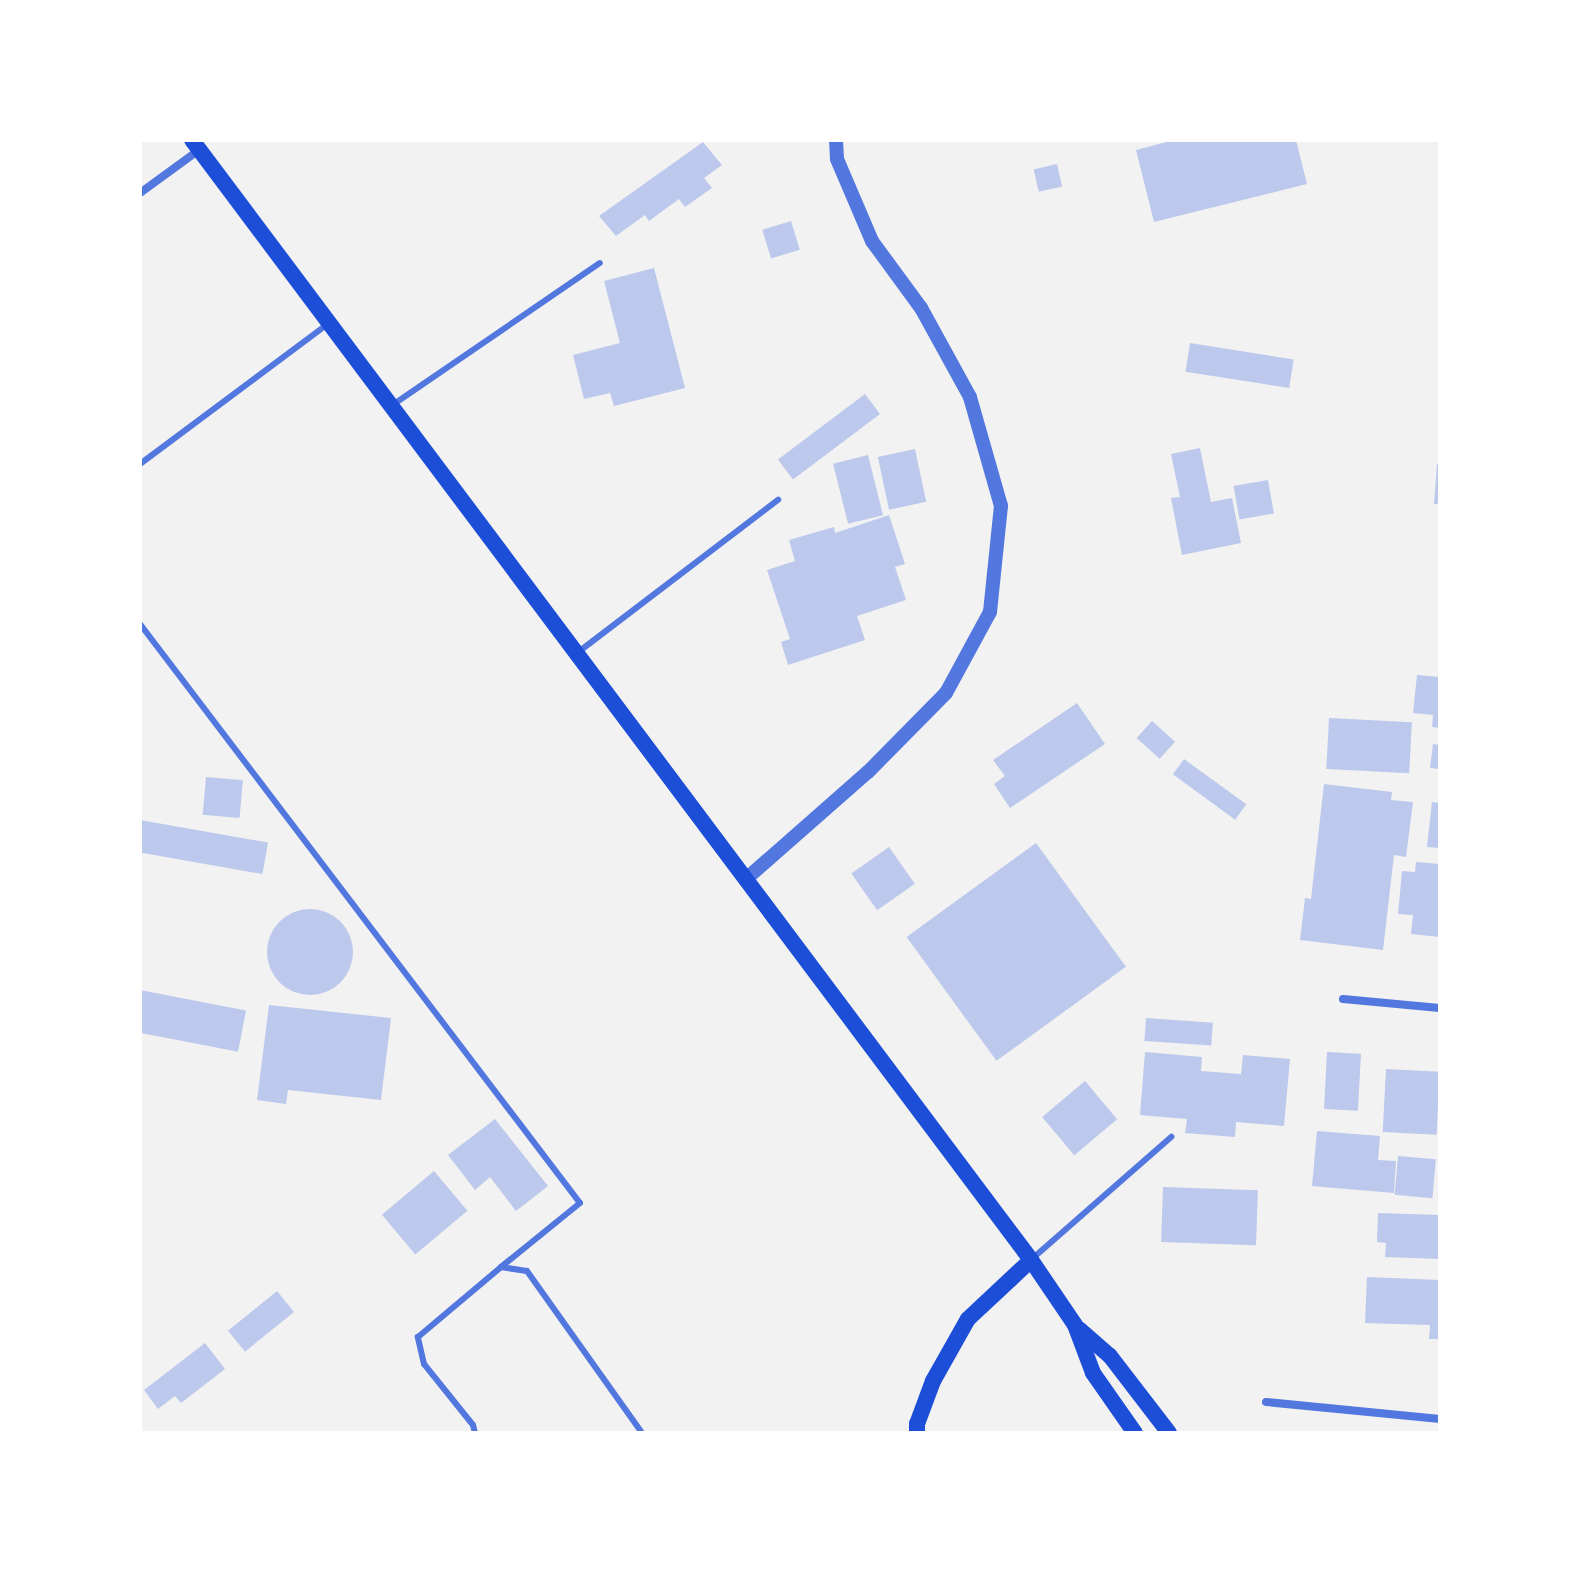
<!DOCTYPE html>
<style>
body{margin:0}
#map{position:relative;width:1580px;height:1573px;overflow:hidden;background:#f2f2f2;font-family:"Libre Baskerville",serif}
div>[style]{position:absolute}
.building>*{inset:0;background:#bdc9ec;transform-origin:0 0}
.round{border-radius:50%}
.service>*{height:6px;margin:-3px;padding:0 3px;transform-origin:3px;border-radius:3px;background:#5277de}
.minor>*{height:8px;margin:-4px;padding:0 4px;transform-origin:4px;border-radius:4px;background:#5277de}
.tertiary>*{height:14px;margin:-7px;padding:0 7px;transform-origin:7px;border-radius:7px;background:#5277de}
.secondary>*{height:16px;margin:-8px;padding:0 8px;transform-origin:8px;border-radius:8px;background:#1d4ed8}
span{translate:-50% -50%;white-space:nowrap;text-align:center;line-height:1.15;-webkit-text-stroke:8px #fff;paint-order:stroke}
.frame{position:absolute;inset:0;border:142px solid #fff;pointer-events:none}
</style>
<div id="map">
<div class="building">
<i style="clip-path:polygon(1174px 140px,1296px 140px,1307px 184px,1154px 222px,1136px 150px)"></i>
<i style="clip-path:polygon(703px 142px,722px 165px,704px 178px,712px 188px,685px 207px,679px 199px,649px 221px,645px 215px,616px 236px,599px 216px)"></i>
<i style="left:1057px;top:164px;width:23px;height:24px;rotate:77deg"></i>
<i style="left:791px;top:221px;width:30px;height:30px;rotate:73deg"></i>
<i style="clip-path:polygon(654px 268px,685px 388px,614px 406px,610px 393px,584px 399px,573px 355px,620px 343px,604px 281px)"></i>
<i style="left:1190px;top:343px;width:105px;height:29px;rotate:9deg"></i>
<i style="left:865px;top:394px;width:25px;height:109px;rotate:53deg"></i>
<i style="clip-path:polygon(1200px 448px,1211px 502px,1232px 498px,1241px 543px,1182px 555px,1171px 498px,1180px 497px,1171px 454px)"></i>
<i style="left:915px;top:449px;width:54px;height:38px;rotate:78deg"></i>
<i style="left:868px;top:455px;width:62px;height:36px;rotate:76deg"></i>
<i style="clip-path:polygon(1437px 464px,1440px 465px,1440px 504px,1434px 504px)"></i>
<i style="left:1268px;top:480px;width:34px;height:35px;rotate:80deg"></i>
<i style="clip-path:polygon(889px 515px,905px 564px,895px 567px,906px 600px,857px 616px,865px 640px,788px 665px,781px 642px,790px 639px,767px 570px,795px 561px,789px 540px,834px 527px,835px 533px)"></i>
<i style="clip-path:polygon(1417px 675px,1440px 677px,1440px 728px,1432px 727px,1433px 715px,1413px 713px)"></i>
<i style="clip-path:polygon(1077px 703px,1105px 744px,1010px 808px,994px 784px,1005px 776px,993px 760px)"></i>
<i style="left:1329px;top:718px;width:83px;height:51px;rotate:3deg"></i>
<i style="left:1152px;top:721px;width:31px;height:23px;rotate:42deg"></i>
<i style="clip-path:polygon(1433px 744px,1440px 745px,1440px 769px,1430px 768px)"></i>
<i style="left:1184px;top:759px;width:77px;height:19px;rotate:36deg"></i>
<i style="left:206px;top:777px;width:37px;height:38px;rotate:5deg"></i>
<i style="clip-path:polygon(1324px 784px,1392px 792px,1391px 800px,1413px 802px,1406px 857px,1394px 855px,1383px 950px,1300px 940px,1305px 898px,1311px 899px)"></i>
<i style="clip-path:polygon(1432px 802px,1440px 803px,1440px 848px,1427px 847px)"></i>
<i style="left:140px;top:820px;width:130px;height:32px;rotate:10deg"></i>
<i style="left:1036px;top:843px;width:153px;height:160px;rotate:54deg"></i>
<i style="left:889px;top:847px;width:45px;height:46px;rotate:55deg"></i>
<i style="clip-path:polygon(1416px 862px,1440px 864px,1440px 937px,1411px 934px,1413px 915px,1398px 914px,1402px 871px,1415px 872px)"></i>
<i class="round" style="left:267px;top:909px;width:86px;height:86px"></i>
<i style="left:140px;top:990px;width:108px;height:42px;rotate:11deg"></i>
<i style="clip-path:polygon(269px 1005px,391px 1018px,381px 1100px,288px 1090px,286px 1104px,257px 1100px)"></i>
<i style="left:1146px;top:1018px;width:67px;height:23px;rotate:4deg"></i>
<i style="clip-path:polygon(1145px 1052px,1202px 1057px,1201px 1071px,1241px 1074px,1243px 1055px,1290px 1059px,1284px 1126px,1236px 1122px,1235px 1137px,1185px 1133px,1187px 1119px,1140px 1115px)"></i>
<i style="left:1327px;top:1052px;width:34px;height:57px;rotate:3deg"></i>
<i style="left:1386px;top:1069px;width:54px;height:63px;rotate:3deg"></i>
<i style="left:1085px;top:1081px;width:50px;height:56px;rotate:50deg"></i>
<i style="clip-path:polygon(495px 1119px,548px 1186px,516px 1211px,490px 1177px,475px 1190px,448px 1155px)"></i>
<i style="clip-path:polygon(1317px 1131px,1380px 1136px,1378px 1160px,1396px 1161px,1394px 1193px,1312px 1186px)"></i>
<i style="left:1398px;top:1156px;width:38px;height:39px;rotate:5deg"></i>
<i style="left:434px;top:1171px;width:52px;height:68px;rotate:50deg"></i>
<i style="left:1163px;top:1187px;width:95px;height:55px;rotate:2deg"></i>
<i style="clip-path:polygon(1378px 1213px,1440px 1215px,1440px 1259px,1385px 1257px,1386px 1243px,1377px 1242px)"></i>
<i style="clip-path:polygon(1367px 1277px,1440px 1280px,1440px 1339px,1429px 1339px,1430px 1325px,1365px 1323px)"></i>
<i style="left:277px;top:1291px;width:27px;height:63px;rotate:51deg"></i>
<i style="clip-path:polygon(205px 1343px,225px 1369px,181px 1403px,175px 1396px,158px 1409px,144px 1390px)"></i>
</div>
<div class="service">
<i style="left:391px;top:406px;width:253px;rotate:-34.4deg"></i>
<i style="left:140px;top:464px;width:236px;rotate:-36.7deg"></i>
<i style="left:140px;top:624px;width:727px;rotate:52.77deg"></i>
<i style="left:580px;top:1203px;width:102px;rotate:141deg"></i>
<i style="left:577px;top:653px;width:253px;rotate:-37.3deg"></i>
<i style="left:1033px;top:1258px;width:184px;rotate:-41.2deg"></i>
<i style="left:475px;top:1433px;width:8px;rotate:-104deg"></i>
<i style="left:473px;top:1425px;width:78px;rotate:-128.8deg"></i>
<i style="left:424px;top:1364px;width:28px;rotate:-103deg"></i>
<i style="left:418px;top:1337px;width:109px;rotate:-40.1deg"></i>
<i style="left:501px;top:1267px;width:26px;rotate:9deg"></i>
<i style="left:527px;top:1271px;width:199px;rotate:54.6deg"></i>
</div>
<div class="minor">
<i style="left:140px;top:193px;width:73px;rotate:-36.1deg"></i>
<i style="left:1343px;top:999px;width:97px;rotate:5.3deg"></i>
<i style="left:1266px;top:1402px;width:175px;rotate:5.6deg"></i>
</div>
<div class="tertiary">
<i style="left:746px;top:879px;width:162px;rotate:-41.3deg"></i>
<i style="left:868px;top:772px;width:111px;rotate:-45.4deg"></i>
<i style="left:946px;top:693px;width:92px;rotate:-61.5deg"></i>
<i style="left:990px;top:612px;width:107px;rotate:-84.1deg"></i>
<i style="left:1001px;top:506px;width:113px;rotate:-105.9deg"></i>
<i style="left:970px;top:397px;width:102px;rotate:-118.8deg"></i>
<i style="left:921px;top:308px;width:83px;rotate:-126.2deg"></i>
<i style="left:872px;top:241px;width:89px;rotate:-113.1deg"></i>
<i style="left:837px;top:159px;width:19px;rotate:-93deg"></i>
</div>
<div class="secondary">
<i style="left:192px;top:140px;width:1399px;rotate:53.16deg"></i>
<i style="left:1031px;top:1260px;width:78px;rotate:55.9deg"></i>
<i style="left:1075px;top:1325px;width:51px;rotate:69.4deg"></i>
<i style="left:1093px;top:1373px;width:73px;rotate:55deg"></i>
<i style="left:1079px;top:1329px;width:41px;rotate:41.1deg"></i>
<i style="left:1110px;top:1356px;width:97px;rotate:52.5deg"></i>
<i style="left:917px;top:1433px;width:9px;rotate:-90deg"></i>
<i style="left:917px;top:1424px;width:46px;rotate:-69.6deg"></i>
<i style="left:933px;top:1381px;width:71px;rotate:-60.6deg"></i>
<i style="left:968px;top:1319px;width:86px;rotate:-43.1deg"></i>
</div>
<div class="frame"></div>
</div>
